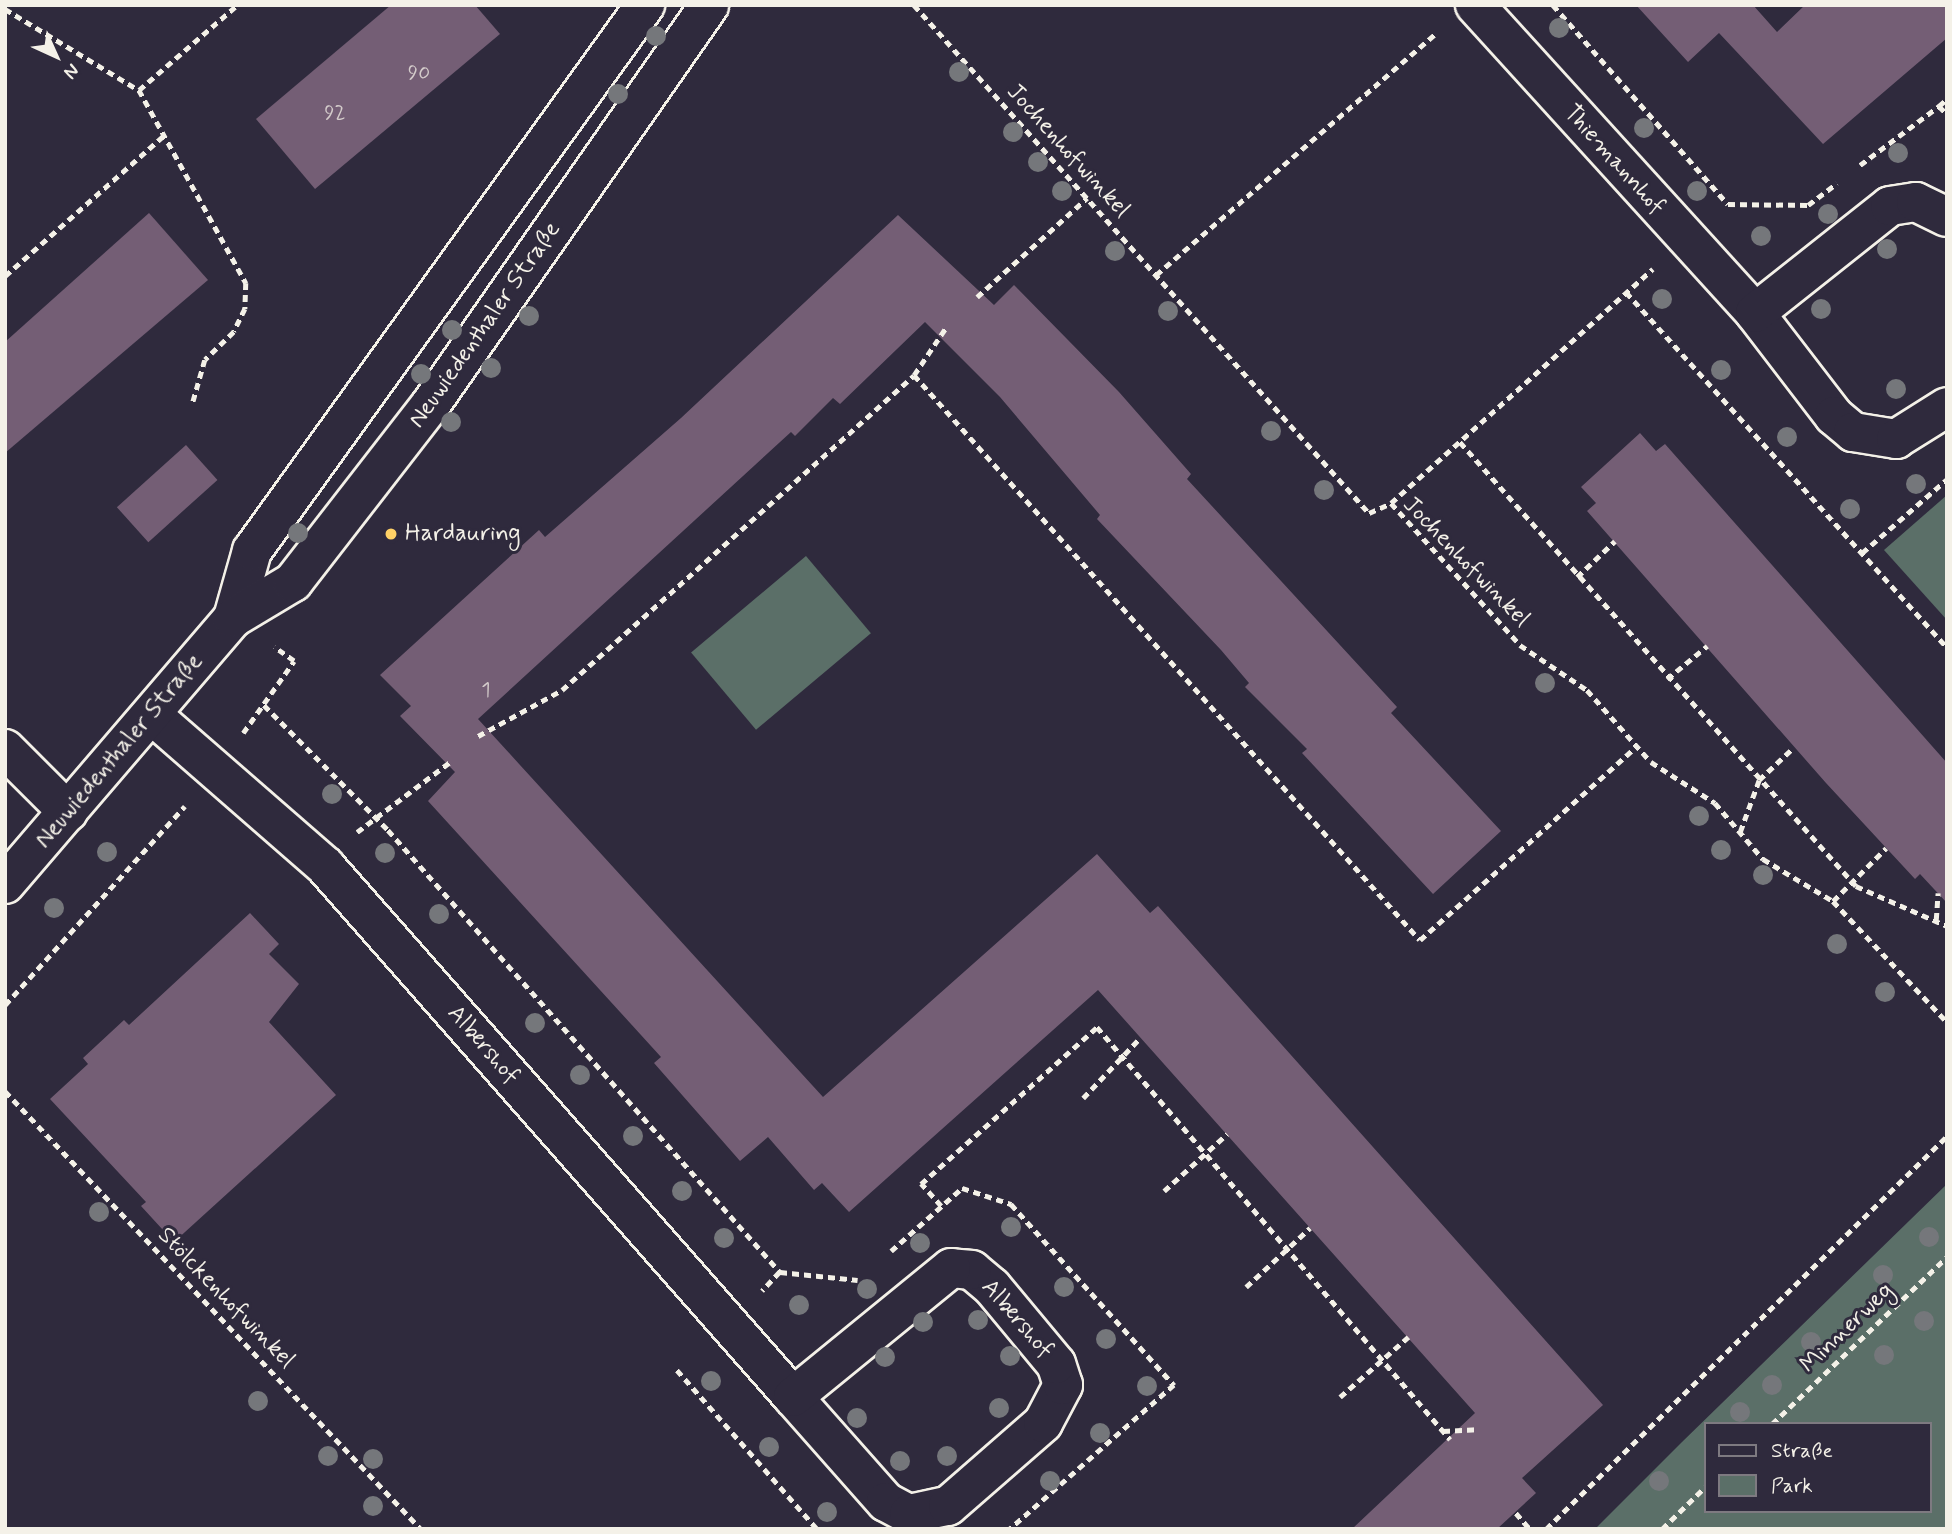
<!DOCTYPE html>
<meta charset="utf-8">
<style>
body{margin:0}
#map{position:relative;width:1952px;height:1534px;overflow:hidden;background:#2f2a3d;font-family:Mynerve,sans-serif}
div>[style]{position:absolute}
.green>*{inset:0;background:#5b6f68;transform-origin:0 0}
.building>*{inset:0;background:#745e75;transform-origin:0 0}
.path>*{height:4.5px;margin-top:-2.25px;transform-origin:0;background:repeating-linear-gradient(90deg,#f4f1e8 0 7px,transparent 0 12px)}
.roads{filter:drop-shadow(2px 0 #f4f1e8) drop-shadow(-2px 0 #f4f1e8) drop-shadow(0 2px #f4f1e8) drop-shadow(0 -2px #f4f1e8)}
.minor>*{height:38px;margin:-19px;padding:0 19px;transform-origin:19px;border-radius:19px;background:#2f2a3d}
.trees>*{width:20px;height:20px;margin:-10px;border-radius:50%;background:#75777b}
.dots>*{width:19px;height:19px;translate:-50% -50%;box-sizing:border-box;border:4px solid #2f2a3d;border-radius:50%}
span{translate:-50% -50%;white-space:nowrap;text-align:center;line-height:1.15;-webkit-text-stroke:6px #2f2a3d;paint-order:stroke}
.number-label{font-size:21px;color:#d4cccb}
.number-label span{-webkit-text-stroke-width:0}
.street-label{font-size:24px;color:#f4f1e8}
.poi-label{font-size:24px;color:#f4f1e8}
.left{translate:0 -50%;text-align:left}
.frame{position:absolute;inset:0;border:7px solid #f4f1e8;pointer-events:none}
.legend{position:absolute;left:1704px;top:1422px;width:228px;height:91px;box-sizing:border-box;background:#2f2a3d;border:2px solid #7e7a81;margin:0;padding:9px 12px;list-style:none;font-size:21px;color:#f4f1e8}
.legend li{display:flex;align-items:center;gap:14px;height:35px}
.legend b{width:35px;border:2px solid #7e7a81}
.north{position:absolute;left:21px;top:21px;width:70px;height:70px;-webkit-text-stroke:5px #2f2a3d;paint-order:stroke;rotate:135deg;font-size:19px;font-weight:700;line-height:28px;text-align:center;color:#f4f1e8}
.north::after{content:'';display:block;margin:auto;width:24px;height:32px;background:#f4f1e8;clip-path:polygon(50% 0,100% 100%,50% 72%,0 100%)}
</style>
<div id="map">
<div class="green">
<i style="clip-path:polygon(1947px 495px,1947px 620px,1884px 550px)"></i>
<i style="left:806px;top:556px;width:101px;height:150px;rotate:50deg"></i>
<i style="clip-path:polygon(evenodd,1947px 1184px,1947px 1529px,1595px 1529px,1682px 1442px,1947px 1184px,1705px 1424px,1929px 1424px,1929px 1511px,1705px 1511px,1705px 1424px)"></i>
</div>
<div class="building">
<i style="clip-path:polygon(391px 5px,475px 5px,500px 34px,315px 189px,256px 119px)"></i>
<i style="clip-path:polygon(1636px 5px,1753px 5px,1777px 32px,1805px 5px,1947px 5px,1947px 38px,1823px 144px,1719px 33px,1688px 62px)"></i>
<i style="clip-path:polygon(149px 213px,208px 280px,5px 453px,5px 342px)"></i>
<i style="clip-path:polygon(898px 215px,994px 305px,1014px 285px,1119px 392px,1191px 474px,1187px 479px,1397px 707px,1391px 713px,1501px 831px,1433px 894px,1302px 753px,1307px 749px,1245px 687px,1249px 683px,1221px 650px,1097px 519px,1100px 515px,1000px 397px,925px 322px,840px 404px,833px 398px,795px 436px,791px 432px,478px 719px,823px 1097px,1097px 854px,1150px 913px,1158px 906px,1603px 1405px,1522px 1478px,1536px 1493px,1497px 1529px,1352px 1529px,1475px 1413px,1098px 990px,849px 1212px,822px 1183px,814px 1190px,768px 1137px,740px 1161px,654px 1063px,661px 1057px,428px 801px,455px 772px,400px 716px,411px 706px,380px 675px,539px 530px,545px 537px,681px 418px)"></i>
<i style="clip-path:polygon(1640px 433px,1656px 451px,1665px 444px,1947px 763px,1947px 903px,1920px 874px,1915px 879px,1826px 783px,1587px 511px,1596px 503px,1581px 487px)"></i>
<i style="left:186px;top:445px;width:47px;height:93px;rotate:48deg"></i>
<i style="clip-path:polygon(250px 913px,279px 944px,269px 954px,299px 984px,269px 1022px,336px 1095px,174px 1242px,141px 1206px,146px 1202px,50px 1099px,88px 1064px,83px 1058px,124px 1020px,129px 1025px)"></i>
</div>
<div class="path">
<i style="left:914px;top:5px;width:682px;rotate:48.15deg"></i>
<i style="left:1369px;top:513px;width:24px;rotate:-24deg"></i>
<i style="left:1391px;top:503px;width:192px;rotate:47.7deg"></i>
<i style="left:1520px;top:645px;width:81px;rotate:33.9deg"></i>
<i style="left:1587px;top:690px;width:96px;rotate:48.4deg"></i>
<i style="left:1651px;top:762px;width:76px;rotate:32.6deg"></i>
<i style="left:1715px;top:803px;width:74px;rotate:49.4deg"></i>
<i style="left:1763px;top:859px;width:82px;rotate:31deg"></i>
<i style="left:1833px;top:901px;width:166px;rotate:46.7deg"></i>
<i style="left:1553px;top:5px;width:265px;rotate:48.7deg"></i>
<i style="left:1728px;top:204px;width:80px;rotate:0.7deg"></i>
<i style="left:1808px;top:205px;width:36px;rotate:-37deg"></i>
<i style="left:5px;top:9px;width:157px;rotate:31.2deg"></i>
<i style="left:139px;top:90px;width:130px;rotate:-40.9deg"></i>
<i style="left:139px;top:90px;width:221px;rotate:61deg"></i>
<i style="left:246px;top:283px;width:26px;rotate:92deg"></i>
<i style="left:245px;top:309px;width:25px;rotate:116deg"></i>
<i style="left:234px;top:332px;width:40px;rotate:136deg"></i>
<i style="left:205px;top:360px;width:44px;rotate:105.9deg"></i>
<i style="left:1939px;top:106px;width:11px;rotate:-41deg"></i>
<i style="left:1860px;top:165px;width:99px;rotate:-36.8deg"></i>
<i style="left:1939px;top:106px;width:11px;rotate:45deg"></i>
<i style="left:1156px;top:275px;width:370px;rotate:-40.8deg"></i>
<i style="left:5px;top:276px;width:211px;rotate:-41.5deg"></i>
<i style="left:1626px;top:292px;width:479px;rotate:47.9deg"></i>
<i style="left:977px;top:297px;width:148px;rotate:-42deg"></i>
<i style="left:914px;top:375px;width:758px;rotate:48.15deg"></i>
<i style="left:1420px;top:940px;width:291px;rotate:-41.8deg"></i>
<i style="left:1460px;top:442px;width:595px;rotate:48.27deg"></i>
<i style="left:1856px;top:886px;width:99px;rotate:23.7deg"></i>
<i style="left:1391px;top:503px;width:351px;rotate:-41.8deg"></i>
<i style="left:1862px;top:553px;width:113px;rotate:-41deg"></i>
<i style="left:1577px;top:577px;width:52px;rotate:-43.5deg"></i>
<i style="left:1667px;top:679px;width:52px;rotate:-39.5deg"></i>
<i style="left:264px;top:705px;width:176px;rotate:45.2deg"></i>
<i style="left:388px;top:830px;width:591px;rotate:48.43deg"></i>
<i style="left:780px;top:1272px;width:26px;rotate:133deg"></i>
<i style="left:243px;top:733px;width:88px;rotate:-54.7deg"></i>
<i style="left:294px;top:661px;width:24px;rotate:-145deg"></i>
<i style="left:478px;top:736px;width:96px;rotate:-28.7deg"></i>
<i style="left:562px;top:690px;width:472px;rotate:-41.8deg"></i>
<i style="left:914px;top:375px;width:59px;rotate:-56deg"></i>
<i style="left:357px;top:832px;width:116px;rotate:-37deg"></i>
<i style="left:1740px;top:832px;width:55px;rotate:-69.9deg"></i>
<i style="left:1759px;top:780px;width:47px;rotate:-43.3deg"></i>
<i style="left:1833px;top:901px;width:75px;rotate:-45deg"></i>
<i style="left:1936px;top:920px;width:27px;rotate:-86deg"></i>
<i style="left:5px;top:1005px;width:268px;rotate:-47.9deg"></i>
<i style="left:5px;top:1091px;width:604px;rotate:46.48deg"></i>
<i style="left:1083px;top:1098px;width:83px;rotate:-46.5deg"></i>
<i style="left:1164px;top:1191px;width:85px;rotate:-42.1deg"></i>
<i style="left:941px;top:1206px;width:30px;rotate:-132deg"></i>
<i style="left:921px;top:1184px;width:236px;rotate:-41.7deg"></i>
<i style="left:1097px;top:1027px;width:543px;rotate:49.41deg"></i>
<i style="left:891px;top:1251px;width:95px;rotate:-41.6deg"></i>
<i style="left:962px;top:1188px;width:52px;rotate:18.1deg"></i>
<i style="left:1011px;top:1204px;width:244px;rotate:48deg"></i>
<i style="left:1174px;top:1385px;width:218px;rotate:138.7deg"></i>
<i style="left:780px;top:1272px;width:78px;rotate:5.9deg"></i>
<i style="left:1246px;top:1287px;width:87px;rotate:-42.7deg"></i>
<i style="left:677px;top:1370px;width:212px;rotate:48.6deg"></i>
<i style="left:1340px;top:1397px;width:91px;rotate:-41.4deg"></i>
<i style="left:1772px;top:1424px;width:242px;rotate:-43.7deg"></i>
<i style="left:1443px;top:1431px;width:34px;rotate:-3deg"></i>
<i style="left:1516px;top:1513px;width:21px;rotate:49deg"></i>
<i style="left:1546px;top:1529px;width:561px;rotate:-44.42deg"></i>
<i style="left:1662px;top:1529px;width:60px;rotate:-44.3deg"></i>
</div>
<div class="roads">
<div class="minor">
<i style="left:1475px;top:5px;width:416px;rotate:47.7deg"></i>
<i style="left:1755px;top:313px;width:130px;rotate:52.5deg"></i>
<i style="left:1834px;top:416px;width:25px;rotate:40deg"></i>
<i style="left:1853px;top:432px;width:44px;rotate:9.2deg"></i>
<i style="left:1896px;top:439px;width:60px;rotate:-32.1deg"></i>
<i style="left:1755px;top:313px;width:172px;rotate:-38.4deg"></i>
<i style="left:1890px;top:206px;width:26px;rotate:-9deg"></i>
<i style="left:1916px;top:202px;width:34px;rotate:26deg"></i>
<i style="left:233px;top:618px;width:70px;rotate:-74.2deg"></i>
<i style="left:252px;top:551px;width:673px;rotate:-54.25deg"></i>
<i style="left:152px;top:715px;width:230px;rotate:41.1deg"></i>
<i style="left:325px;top:866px;width:708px;rotate:48.61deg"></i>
<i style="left:793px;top:1397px;width:140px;rotate:48.5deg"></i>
<i style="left:886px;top:1502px;width:26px;rotate:28deg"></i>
<i style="left:909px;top:1514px;width:40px;rotate:-12deg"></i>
<i style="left:948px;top:1506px;width:126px;rotate:-41.1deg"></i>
<i style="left:1043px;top:1423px;width:43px;rotate:-62.2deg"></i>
<i style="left:1063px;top:1385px;width:22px;rotate:-108deg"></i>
<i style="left:1056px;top:1364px;width:100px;rotate:-129.7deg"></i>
<i style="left:992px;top:1287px;width:26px;rotate:-140deg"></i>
<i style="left:972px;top:1270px;width:21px;rotate:-175deg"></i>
<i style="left:951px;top:1268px;width:204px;rotate:140.8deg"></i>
<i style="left:5px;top:749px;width:89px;rotate:45deg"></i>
<i style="left:5px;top:884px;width:350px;rotate:-49.4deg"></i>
<i style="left:233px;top:618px;width:70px;rotate:-31deg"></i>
<i style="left:293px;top:582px;width:225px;rotate:-52.2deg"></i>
<i style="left:431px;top:404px;width:486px;rotate:-55.1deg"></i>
</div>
</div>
<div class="trees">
<i style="left:1559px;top:28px"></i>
<i style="left:656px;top:36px"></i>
<i style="left:959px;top:72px"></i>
<i style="left:618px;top:94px"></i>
<i style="left:1644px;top:128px"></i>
<i style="left:1013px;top:132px"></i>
<i style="left:1898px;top:153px"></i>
<i style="left:1038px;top:162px"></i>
<i style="left:1062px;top:191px"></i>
<i style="left:1697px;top:191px"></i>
<i style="left:1828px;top:214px"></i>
<i style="left:1761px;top:236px"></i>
<i style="left:1887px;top:249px"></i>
<i style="left:1115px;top:251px"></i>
<i style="left:1662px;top:299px"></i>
<i style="left:1821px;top:309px"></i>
<i style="left:1168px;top:311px"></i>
<i style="left:529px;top:316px"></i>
<i style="left:452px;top:330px"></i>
<i style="left:491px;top:368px"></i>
<i style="left:1721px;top:370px"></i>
<i style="left:421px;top:374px"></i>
<i style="left:1896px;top:389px"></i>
<i style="left:451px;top:422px"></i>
<i style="left:1271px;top:431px"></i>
<i style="left:1787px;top:437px"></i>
<i style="left:1916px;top:484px"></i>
<i style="left:1324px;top:490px"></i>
<i style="left:1850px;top:509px"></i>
<i style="left:298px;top:533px"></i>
<i style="left:1545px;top:683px"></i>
<i style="left:332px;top:794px"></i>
<i style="left:1699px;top:816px"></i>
<i style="left:1721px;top:850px"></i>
<i style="left:107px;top:852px"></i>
<i style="left:385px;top:853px"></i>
<i style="left:1763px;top:875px"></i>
<i style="left:54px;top:908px"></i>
<i style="left:439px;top:914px"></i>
<i style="left:1837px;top:944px"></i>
<i style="left:1885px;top:992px"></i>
<i style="left:535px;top:1023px"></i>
<i style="left:580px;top:1075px"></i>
<i style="left:633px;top:1136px"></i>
<i style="left:682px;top:1191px"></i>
<i style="left:99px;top:1212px"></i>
<i style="left:1011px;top:1227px"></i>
<i style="left:1929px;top:1237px"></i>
<i style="left:724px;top:1238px"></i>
<i style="left:920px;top:1243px"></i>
<i style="left:1883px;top:1275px"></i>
<i style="left:1064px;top:1287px"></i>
<i style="left:867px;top:1289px"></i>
<i style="left:799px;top:1305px"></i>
<i style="left:978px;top:1320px"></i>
<i style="left:1924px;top:1321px"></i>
<i style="left:923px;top:1322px"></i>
<i style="left:1106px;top:1339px"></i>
<i style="left:1811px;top:1342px"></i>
<i style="left:1884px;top:1355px"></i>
<i style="left:1010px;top:1356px"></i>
<i style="left:885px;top:1357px"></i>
<i style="left:711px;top:1381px"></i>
<i style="left:1772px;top:1385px"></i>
<i style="left:1147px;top:1386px"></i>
<i style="left:258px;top:1401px"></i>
<i style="left:999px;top:1408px"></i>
<i style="left:1740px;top:1412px"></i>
<i style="left:857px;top:1418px"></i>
<i style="left:1100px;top:1433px"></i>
<i style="left:769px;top:1447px"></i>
<i style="left:328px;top:1456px"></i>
<i style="left:947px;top:1456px"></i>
<i style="left:373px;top:1459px"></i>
<i style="left:900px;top:1461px"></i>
<i style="left:1050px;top:1481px"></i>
<i style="left:1659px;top:1481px"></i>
<i style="left:373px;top:1506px"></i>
<i style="left:827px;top:1512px"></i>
</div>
<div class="dots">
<i style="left:391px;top:534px;background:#ffd166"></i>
</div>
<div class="number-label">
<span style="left:419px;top:73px">90</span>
<span style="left:335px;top:113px">92</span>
<span style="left:486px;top:690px">1</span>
</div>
<div class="street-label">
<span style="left:1068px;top:151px;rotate:48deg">Jochenhofwinkel</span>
<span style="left:1614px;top:160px;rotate:48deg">Thiemannhof</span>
<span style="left:485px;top:325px;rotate:-55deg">Neuwiedenthaler Straße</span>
<span style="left:1466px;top:562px;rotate:46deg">Jochenhofwinkel</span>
<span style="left:119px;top:751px;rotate:-50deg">Neuwiedenthaler Straße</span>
<span style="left:483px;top:1045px;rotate:49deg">Albershof</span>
<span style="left:226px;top:1298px;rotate:46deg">Stölckenhofwinkel</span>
<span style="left:1017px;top:1319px;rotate:49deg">Albershof</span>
<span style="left:1847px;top:1328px;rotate:-44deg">Minnerweg</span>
</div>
<div class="poi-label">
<span class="left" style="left:405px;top:534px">Hardauring</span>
</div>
<div class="frame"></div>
<ul class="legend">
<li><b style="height:9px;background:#2f2a3d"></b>Straße</li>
<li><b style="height:19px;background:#5b6f68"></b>Park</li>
</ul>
<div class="north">N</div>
</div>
